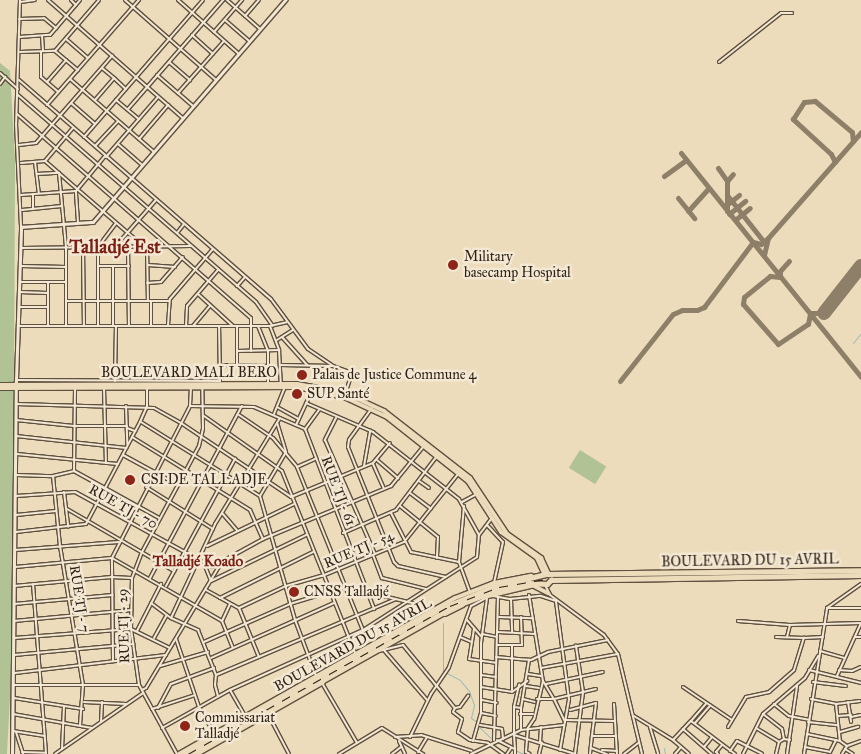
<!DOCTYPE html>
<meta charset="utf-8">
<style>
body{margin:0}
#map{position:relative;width:861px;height:754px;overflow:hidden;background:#ecdcbb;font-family:"IM FELL Great Primer",serif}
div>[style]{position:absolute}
.green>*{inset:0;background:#b1c295;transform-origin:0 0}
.stream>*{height:1px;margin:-0.5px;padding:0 0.5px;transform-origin:0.5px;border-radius:0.5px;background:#9abab7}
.taxiway>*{height:5px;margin:-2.5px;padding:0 2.5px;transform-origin:2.5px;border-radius:2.5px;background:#8e7f68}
.runway>*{height:14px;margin:-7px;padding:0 7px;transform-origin:7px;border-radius:7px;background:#8e7f68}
.roads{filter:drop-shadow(1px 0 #5f503f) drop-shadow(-1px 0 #5f503f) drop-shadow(0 1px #5f503f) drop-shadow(0 -1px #5f503f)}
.minor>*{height:2px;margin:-1px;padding:0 1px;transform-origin:1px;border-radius:1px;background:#f3e8d3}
.tertiary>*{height:2.5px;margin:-1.25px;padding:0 1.25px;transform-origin:1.25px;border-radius:1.25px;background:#f3e8d3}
.primary>*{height:4px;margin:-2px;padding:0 2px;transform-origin:2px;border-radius:2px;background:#ecdcbb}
.trunk>*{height:4.5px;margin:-2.25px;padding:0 2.25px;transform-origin:2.25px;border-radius:2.25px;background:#ecdcbb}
.rail>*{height:1px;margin-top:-0.5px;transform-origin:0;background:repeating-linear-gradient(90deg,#302216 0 9px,transparent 0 18px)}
.dots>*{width:14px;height:14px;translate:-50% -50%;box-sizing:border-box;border:2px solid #f3e8d3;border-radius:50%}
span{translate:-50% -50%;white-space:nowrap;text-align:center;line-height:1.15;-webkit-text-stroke:5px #f3e8d3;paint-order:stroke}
.poi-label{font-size:14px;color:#302216}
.left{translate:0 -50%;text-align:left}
.street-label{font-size:14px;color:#302216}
.neighbourhood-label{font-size:15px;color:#7a1f14;font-weight:700}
.district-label{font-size:19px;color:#7a1f14;font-weight:700}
</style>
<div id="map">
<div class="green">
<i style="clip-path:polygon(0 63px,10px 71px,15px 160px,13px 640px,7px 754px,0 754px)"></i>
<i style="left:580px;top:450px;width:31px;height:21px;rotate:32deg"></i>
</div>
<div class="stream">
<i style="left:853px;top:343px;width:13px;rotate:-51deg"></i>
<i style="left:443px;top:623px;width:48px;rotate:90deg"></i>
<i style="left:443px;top:671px;width:19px;rotate:28deg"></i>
<i style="left:460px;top:680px;width:14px;rotate:51deg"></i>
<i style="left:469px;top:691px;width:15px;rotate:70deg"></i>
<i style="left:474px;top:705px;width:13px;rotate:103deg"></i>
<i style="left:471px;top:718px;width:7px;rotate:34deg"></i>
<i style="left:478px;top:726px;width:21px;rotate:43deg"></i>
<i style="left:510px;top:748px;width:15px;rotate:23deg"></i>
<i style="left:664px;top:748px;width:6px;rotate:81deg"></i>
</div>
<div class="taxiway">
<i style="left:681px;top:153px;width:287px;rotate:51.2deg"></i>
<i style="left:835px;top:162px;width:9px;rotate:-117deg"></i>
<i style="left:831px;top:154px;width:52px;rotate:-137.4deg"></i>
<i style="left:793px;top:119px;width:20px;rotate:-57deg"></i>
<i style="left:804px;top:102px;width:11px;rotate:-5deg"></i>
<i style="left:815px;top:101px;width:48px;rotate:40deg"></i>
<i style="left:852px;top:132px;width:9px;rotate:84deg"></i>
<i style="left:718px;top:168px;width:16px;rotate:55deg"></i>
<i style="left:664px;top:176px;width:27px;rotate:-36deg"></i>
<i style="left:727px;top:195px;width:60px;rotate:51.8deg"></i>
<i style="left:678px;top:198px;width:26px;rotate:51deg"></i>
<i style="left:729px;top:203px;width:13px;rotate:-39deg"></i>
<i style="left:688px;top:211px;width:31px;rotate:-48deg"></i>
<i style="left:727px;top:211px;width:30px;rotate:-90deg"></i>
<i style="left:727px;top:181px;width:9px;rotate:-49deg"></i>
<i style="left:729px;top:214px;width:21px;rotate:-39deg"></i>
<i style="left:735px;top:220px;width:19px;rotate:-39deg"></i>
<i style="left:764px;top:255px;width:17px;rotate:-77deg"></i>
<i style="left:768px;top:238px;width:141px;rotate:-48.7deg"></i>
<i style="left:789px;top:261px;width:13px;rotate:132deg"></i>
<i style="left:780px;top:271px;width:6px;rotate:90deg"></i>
<i style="left:780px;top:277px;width:10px;rotate:-174deg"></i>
<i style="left:770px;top:276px;width:33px;rotate:141deg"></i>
<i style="left:744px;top:297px;width:7px;rotate:98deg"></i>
<i style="left:743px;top:304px;width:53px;rotate:48.8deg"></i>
<i style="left:778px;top:344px;width:36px;rotate:-34deg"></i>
<i style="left:808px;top:324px;width:10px;rotate:-79deg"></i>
<i style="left:810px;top:313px;width:14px"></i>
<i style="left:620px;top:381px;width:85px;rotate:-51.7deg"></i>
<i style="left:673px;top:314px;width:10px;rotate:-24deg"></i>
<i style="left:682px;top:310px;width:15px"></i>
<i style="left:697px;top:310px;width:8px;rotate:-23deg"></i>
<i style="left:704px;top:307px;width:81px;rotate:-53deg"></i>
<i style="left:753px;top:242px;width:8px;rotate:14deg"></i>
<i style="left:761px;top:244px;width:9px;rotate:-41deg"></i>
</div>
<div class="runway">
<i style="left:824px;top:313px;width:60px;rotate:-51.8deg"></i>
</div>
<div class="roads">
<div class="minor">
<i style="left:20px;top:0;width:124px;rotate:91.8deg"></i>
<i style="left:16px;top:124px;width:103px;rotate:87.2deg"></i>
<i style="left:48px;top:0;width:179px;rotate:41.2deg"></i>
<i style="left:71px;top:0;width:7px;rotate:45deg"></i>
<i style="left:125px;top:0;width:120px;rotate:41.3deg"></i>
<i style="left:178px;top:0;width:80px;rotate:41.5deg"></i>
<i style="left:227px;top:0;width:44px;rotate:41.3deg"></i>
<i style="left:20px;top:2px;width:15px;rotate:-8deg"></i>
<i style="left:245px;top:16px;width:21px;rotate:-49deg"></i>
<i style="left:19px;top:19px;width:25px;rotate:-2deg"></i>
<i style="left:44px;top:18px;width:16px;rotate:40deg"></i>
<i style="left:225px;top:20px;width:32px;rotate:41deg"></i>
<i style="left:214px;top:32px;width:43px;rotate:-48.8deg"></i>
<i style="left:192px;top:35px;width:28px;rotate:42deg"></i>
<i style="left:42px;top:36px;width:15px;rotate:86deg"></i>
<i style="left:19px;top:37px;width:31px;rotate:-4deg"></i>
<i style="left:50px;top:35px;width:46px;rotate:-49.4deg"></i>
<i style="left:66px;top:39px;width:29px;rotate:41deg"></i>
<i style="left:55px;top:51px;width:67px;rotate:-49.2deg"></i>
<i style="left:20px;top:52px;width:35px;rotate:-2deg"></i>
<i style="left:55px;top:51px;width:30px;rotate:40deg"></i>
<i style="left:41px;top:52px;width:25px;rotate:90deg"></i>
<i style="left:41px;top:77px;width:23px;rotate:41deg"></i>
<i style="left:169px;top:62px;width:28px;rotate:41deg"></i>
<i style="left:719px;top:62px;width:79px;rotate:-38.3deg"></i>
<i style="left:781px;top:13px;width:11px"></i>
<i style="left:102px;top:68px;width:16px;rotate:40deg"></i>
<i style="left:0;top:73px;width:24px;rotate:42deg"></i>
<i style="left:157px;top:75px;width:28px;rotate:41deg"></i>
<i style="left:178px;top:93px;width:69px;rotate:-48.5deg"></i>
<i style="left:70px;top:79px;width:111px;rotate:41deg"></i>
<i style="left:19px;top:80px;width:334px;rotate:41deg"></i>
<i style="left:271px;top:299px;width:62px;rotate:53.5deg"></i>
<i style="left:308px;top:349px;width:30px;rotate:34deg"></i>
<i style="left:47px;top:82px;width:29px;rotate:-49deg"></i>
<i style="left:0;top:84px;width:9px;rotate:-54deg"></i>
<i style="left:178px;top:93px;width:20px;rotate:41deg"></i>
<i style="left:18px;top:95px;width:315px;rotate:41deg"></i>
<i style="left:256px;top:302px;width:29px;rotate:55deg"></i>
<i style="left:95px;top:100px;width:29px;rotate:-49deg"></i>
<i style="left:114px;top:78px;width:16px;rotate:43deg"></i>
<i style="left:116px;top:100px;width:30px;rotate:40deg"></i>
<i style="left:71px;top:103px;width:32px;rotate:41deg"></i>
<i style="left:47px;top:105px;width:140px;rotate:-48.8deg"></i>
<i style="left:128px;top:109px;width:145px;rotate:-48.9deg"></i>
<i style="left:17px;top:114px;width:310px;rotate:41.1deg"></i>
<i style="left:251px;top:318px;width:33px;rotate:90deg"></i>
<i style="left:84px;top:137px;width:181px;rotate:-49deg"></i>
<i style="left:139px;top:139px;width:45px;rotate:-49.5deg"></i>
<i style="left:118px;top:144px;width:32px;rotate:41deg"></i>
<i style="left:19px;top:145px;width:17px;rotate:-7deg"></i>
<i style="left:36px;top:143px;width:116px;rotate:-48.9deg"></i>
<i style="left:95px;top:146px;width:34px;rotate:-47deg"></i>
<i style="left:106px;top:157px;width:79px;rotate:-49.1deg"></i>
<i style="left:45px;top:161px;width:43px;rotate:41.2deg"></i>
<i style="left:35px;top:162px;width:31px;rotate:83deg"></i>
<i style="left:21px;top:163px;width:24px;rotate:-5deg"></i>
<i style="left:45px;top:161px;width:43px;rotate:-49.7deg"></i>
<i style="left:59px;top:173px;width:74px;rotate:84.6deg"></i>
<i style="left:66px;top:247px;width:79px;rotate:90deg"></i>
<i style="left:37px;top:174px;width:22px;rotate:-3deg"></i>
<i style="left:77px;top:189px;width:87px;rotate:40.8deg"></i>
<i style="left:33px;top:194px;width:15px;rotate:90deg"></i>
<i style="left:21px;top:195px;width:55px;rotate:-4.2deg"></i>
<i style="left:22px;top:210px;width:40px;rotate:-5.7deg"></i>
<i style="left:78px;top:222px;width:31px;rotate:-94deg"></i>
<i style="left:76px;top:191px;width:45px;rotate:-50.4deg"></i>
<i style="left:177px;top:233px;width:11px;rotate:-52deg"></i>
<i style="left:128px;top:246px;width:80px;rotate:89.3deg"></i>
<i style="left:147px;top:246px;width:55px;rotate:89deg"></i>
<i style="left:83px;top:247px;width:79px;rotate:89.3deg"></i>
<i style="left:115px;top:247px;width:62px;rotate:-48.9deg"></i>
<i style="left:21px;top:248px;width:170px;rotate:-0.7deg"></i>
<i style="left:148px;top:265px;width:27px;rotate:4deg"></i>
<i style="left:21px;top:266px;width:45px;rotate:1.3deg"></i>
<i style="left:98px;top:266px;width:31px"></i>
<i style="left:113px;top:266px;width:60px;rotate:90deg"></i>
<i style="left:20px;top:282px;width:46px"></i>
<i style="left:48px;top:282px;width:44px;rotate:90deg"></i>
<i style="left:147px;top:283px;width:14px;rotate:-4deg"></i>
<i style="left:161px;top:282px;width:33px;rotate:-49deg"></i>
<i style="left:237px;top:286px;width:12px;rotate:-48deg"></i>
<i style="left:20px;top:292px;width:27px;rotate:2deg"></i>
<i style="left:198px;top:294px;width:47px;rotate:42.4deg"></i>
<i style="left:66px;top:301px;width:103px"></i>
<i style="left:151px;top:301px;width:25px;rotate:90deg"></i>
<i style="left:19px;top:307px;width:29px"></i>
<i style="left:168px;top:325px;width:26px;rotate:-86deg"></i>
<i style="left:170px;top:299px;width:66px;rotate:-49.3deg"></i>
<i style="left:18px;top:326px;width:252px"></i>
<i style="left:270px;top:326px;width:17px;rotate:-13deg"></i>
<i style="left:98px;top:326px;width:79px;rotate:-90deg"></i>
<i style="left:98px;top:247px;width:30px;rotate:-53deg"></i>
<i style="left:186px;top:326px;width:20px;rotate:-87deg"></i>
<i style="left:187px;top:306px;width:48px;rotate:-49.3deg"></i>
<i style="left:193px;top:326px;width:26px;rotate:-50deg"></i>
<i style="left:237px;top:326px;width:39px;rotate:90deg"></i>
<i style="left:258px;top:326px;width:27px;rotate:68deg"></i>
<i style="left:268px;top:351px;width:33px;rotate:90deg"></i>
<i style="left:270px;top:326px;width:26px;rotate:69deg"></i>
<i style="left:279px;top:350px;width:34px;rotate:87deg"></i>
<i style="left:282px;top:337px;width:38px;rotate:48deg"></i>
<i style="left:277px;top:340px;width:19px;rotate:-32deg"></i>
<i style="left:237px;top:351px;width:42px;rotate:-1.4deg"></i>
<i style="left:220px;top:365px;width:48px;rotate:1.2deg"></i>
<i style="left:281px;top:365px;width:52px;rotate:1.1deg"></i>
<i style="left:333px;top:366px;width:20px;rotate:20deg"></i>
<i style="left:352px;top:373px;width:20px;rotate:108deg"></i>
<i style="left:16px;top:380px;width:204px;rotate:0.3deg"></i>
<i style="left:220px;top:381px;width:55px;rotate:-91deg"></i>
<i style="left:115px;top:381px;width:55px;rotate:-89deg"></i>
<i style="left:104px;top:388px;width:75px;rotate:88.5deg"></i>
<i style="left:16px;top:404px;width:138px;rotate:1.7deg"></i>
<i style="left:154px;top:408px;width:31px;rotate:29deg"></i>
<i style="left:181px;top:423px;width:133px;rotate:33.9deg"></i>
<i style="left:126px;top:406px;width:38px;rotate:88deg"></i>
<i style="left:190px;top:406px;width:64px;rotate:0.9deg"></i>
<i style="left:254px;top:407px;width:56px;rotate:23.3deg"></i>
<i style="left:277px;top:407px;width:25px;rotate:29deg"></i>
<i style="left:372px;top:408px;width:39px;rotate:126deg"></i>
<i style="left:349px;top:440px;width:7px;rotate:98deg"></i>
<i style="left:348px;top:447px;width:124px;rotate:68.2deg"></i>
<i style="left:394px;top:562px;width:6px;rotate:45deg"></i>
<i style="left:398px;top:566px;width:49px;rotate:12.9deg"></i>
<i style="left:319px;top:410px;width:24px;rotate:126deg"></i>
<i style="left:305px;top:429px;width:193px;rotate:69deg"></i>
<i style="left:274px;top:414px;width:27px;rotate:-68deg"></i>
<i style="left:239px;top:415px;width:41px;rotate:34.1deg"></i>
<i style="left:273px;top:438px;width:38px;rotate:50deg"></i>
<i style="left:297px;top:467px;width:176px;rotate:68deg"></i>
<i style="left:204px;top:416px;width:95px;rotate:35.2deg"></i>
<i style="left:282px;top:471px;width:196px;rotate:68.1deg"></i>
<i style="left:336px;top:418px;width:25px;rotate:117deg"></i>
<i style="left:325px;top:440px;width:124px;rotate:66.3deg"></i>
<i style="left:16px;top:420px;width:58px;rotate:5.9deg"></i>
<i style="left:74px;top:426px;width:53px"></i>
<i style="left:141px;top:422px;width:140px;rotate:31.9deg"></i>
<i style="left:296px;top:425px;width:38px;rotate:-65deg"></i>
<i style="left:127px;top:428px;width:9px;rotate:21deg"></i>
<i style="left:16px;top:436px;width:111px;rotate:6.2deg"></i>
<i style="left:132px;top:437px;width:139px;rotate:31.7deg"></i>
<i style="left:250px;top:510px;width:32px;rotate:66deg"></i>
<i style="left:17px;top:454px;width:101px;rotate:5.7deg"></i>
<i style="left:123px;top:455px;width:63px;rotate:28.6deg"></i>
<i style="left:377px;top:460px;width:28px;rotate:41deg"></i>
<i style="left:373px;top:464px;width:27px;rotate:66deg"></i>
<i style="left:364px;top:466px;width:36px;rotate:-80deg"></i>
<i style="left:297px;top:467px;width:20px;rotate:-24deg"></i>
<i style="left:74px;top:471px;width:82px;rotate:-89.3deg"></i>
<i style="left:17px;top:475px;width:36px;rotate:2deg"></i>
<i style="left:53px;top:476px;width:22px;rotate:-13deg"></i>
<i style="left:74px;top:471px;width:97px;rotate:28.9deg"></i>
<i style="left:53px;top:476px;width:70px;rotate:84.3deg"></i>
<i style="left:60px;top:546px;width:141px;rotate:80.6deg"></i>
<i style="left:83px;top:685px;width:40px;rotate:94.3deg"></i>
<i style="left:419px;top:481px;width:12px;rotate:35deg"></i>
<i style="left:146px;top:487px;width:79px;rotate:32.1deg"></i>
<i style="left:64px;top:492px;width:35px;rotate:83deg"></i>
<i style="left:410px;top:493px;width:26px;rotate:37deg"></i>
<i style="left:16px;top:496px;width:59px;rotate:-3.9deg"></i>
<i style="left:75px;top:492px;width:156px;rotate:28.7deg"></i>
<i style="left:212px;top:567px;width:58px;rotate:-28.8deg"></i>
<i style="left:263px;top:539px;width:139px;rotate:-22.5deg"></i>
<i style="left:391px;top:486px;width:50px;rotate:-50.6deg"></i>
<i style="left:260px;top:496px;width:129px;rotate:74.2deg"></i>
<i style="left:295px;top:620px;width:60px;rotate:69.4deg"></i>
<i style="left:260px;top:496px;width:51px;rotate:-59.4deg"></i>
<i style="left:286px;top:452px;width:30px;rotate:-107deg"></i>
<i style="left:291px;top:497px;width:89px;rotate:-22.5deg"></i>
<i style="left:373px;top:463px;width:26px;rotate:-50deg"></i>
<i style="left:462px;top:502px;width:15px;rotate:-28deg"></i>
<i style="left:400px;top:506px;width:49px;rotate:39.2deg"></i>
<i style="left:438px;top:537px;width:21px;rotate:93deg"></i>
<i style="left:464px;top:506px;width:56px;rotate:95.1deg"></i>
<i style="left:459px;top:562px;width:32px;rotate:70deg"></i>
<i style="left:67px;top:509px;width:124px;rotate:30.1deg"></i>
<i style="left:222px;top:513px;width:23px;rotate:49deg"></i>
<i style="left:391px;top:513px;width:44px;rotate:62.9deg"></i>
<i style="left:411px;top:552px;width:49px;rotate:11.8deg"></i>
<i style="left:16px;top:515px;width:40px;rotate:-5.7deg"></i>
<i style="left:487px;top:525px;width:23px;rotate:47deg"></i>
<i style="left:503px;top:542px;width:42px;rotate:102.4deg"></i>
<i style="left:16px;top:532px;width:70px;rotate:-6.5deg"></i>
<i style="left:86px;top:524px;width:115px;rotate:-62.1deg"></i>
<i style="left:140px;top:422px;width:17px;rotate:-66deg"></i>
<i style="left:147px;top:406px;width:18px;rotate:-90deg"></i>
<i style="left:343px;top:533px;width:58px;rotate:-23.5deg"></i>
<i style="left:396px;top:510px;width:68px;rotate:-52.8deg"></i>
<i style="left:479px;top:535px;width:20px;rotate:-53deg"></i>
<i style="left:207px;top:546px;width:97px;rotate:-25.8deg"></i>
<i style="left:15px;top:550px;width:104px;rotate:-4.4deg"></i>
<i style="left:373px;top:555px;width:25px;rotate:69deg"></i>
<i style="left:382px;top:578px;width:45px;rotate:14deg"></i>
<i style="left:112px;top:558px;width:127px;rotate:29.8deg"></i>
<i style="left:205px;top:566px;width:16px;rotate:68deg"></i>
<i style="left:211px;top:581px;width:106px;rotate:-25.8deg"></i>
<i style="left:15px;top:567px;width:97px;rotate:-5.3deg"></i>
<i style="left:150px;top:578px;width:195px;rotate:-61.9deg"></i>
<i style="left:33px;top:584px;width:170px;rotate:85.6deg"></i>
<i style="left:545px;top:585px;width:11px;rotate:63deg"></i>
<i style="left:550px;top:595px;width:67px;rotate:36.5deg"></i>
<i style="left:604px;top:635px;width:24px;rotate:54deg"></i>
<i style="left:618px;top:654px;width:103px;rotate:76.5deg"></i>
<i style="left:14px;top:586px;width:98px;rotate:-5.2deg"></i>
<i style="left:112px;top:577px;width:19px;rotate:3deg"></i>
<i style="left:166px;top:586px;width:145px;rotate:-61.5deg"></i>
<i style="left:206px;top:590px;width:38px;rotate:29deg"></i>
<i style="left:239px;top:608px;width:53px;rotate:67.8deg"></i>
<i style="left:367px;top:592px;width:59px;rotate:13.8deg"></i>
<i style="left:424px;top:606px;width:7px;rotate:56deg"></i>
<i style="left:529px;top:595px;width:87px;rotate:80.8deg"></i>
<i style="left:543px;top:681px;width:39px;rotate:103deg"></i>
<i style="left:534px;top:719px;width:11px;rotate:124deg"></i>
<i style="left:528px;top:728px;width:24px;rotate:95deg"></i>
<i style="left:526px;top:752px;width:4px;rotate:27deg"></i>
<i style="left:493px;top:596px;width:17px;rotate:10deg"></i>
<i style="left:510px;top:599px;width:31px;rotate:-6deg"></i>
<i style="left:541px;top:596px;width:16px;rotate:18deg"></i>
<i style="left:220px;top:598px;width:104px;rotate:-26.3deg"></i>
<i style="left:511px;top:599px;width:33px;rotate:88deg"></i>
<i style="left:151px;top:603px;width:25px;rotate:37deg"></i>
<i style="left:171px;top:618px;width:30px;rotate:24deg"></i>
<i style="left:198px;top:630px;width:48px;rotate:68.2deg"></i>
<i style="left:216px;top:675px;width:10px;rotate:96deg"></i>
<i style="left:215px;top:685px;width:11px;rotate:75deg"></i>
<i style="left:14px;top:604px;width:99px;rotate:-5.2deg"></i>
<i style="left:230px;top:604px;width:19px;rotate:115deg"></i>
<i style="left:222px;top:621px;width:29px;rotate:68deg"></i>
<i style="left:239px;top:608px;width:52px;rotate:-25.1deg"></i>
<i style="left:286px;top:586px;width:37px;rotate:-16deg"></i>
<i style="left:322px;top:576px;width:89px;rotate:-22.5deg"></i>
<i style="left:404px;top:542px;width:87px;rotate:-51.5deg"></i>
<i style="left:827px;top:608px;width:34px"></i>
<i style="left:499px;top:617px;width:34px;rotate:2deg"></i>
<i style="left:171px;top:618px;width:104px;rotate:-64.9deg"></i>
<i style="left:215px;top:524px;width:124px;rotate:-58.5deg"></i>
<i style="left:467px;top:620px;width:21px;rotate:49deg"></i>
<i style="left:14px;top:621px;width:118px;rotate:-5.4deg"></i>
<i style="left:738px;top:621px;width:52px;rotate:4.4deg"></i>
<i style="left:790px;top:625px;width:71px;rotate:-1.6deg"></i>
<i style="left:474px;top:629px;width:30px;rotate:99deg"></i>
<i style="left:469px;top:659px;width:27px;rotate:8deg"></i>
<i style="left:137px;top:631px;width:53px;rotate:-62.9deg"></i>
<i style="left:498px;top:632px;width:37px;rotate:3deg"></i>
<i style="left:482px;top:634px;width:15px;rotate:11deg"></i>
<i style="left:460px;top:637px;width:13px;rotate:23deg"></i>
<i style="left:776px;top:637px;width:28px;rotate:2deg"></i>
<i style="left:787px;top:637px;width:12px;rotate:-76deg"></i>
<i style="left:855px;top:637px;width:6px"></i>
<i style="left:14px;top:638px;width:117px;rotate:-4.4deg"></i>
<i style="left:131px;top:629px;width:43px;rotate:26deg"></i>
<i style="left:154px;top:638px;width:26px;rotate:-61deg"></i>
<i style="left:176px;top:639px;width:72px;rotate:71.3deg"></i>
<i style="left:199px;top:707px;width:30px;rotate:60deg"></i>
<i style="left:204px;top:642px;width:94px;rotate:-23.8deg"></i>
<i style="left:290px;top:604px;width:59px;rotate:-16.9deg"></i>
<i style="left:497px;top:645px;width:25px"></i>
<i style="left:522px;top:645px;width:28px;rotate:-92deg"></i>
<i style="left:512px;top:646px;width:44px;rotate:90deg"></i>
<i style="left:383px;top:649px;width:67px;rotate:49.2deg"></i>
<i style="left:379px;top:651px;width:25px;rotate:-14deg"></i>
<i style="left:403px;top:645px;width:82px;rotate:50.5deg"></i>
<i style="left:455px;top:708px;width:4px;rotate:117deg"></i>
<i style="left:453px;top:712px;width:11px;rotate:38deg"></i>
<i style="left:462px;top:719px;width:14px;rotate:107deg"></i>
<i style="left:458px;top:732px;width:14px;rotate:34deg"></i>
<i style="left:470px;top:740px;width:18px;rotate:9deg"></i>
<i style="left:488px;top:743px;width:19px;rotate:36deg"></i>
<i style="left:820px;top:651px;width:25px;rotate:16deg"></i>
<i style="left:14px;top:655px;width:120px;rotate:-5.3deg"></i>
<i style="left:496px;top:657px;width:35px;rotate:5deg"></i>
<i style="left:531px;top:660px;width:19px;rotate:-25deg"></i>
<i style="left:548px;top:652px;width:61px;rotate:-11.3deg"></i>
<i style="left:211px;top:658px;width:135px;rotate:-24.1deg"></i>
<i style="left:113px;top:661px;width:103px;rotate:-90.6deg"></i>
<i style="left:112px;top:558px;width:171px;rotate:-62.8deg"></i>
<i style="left:190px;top:406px;width:19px;rotate:-87deg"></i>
<i style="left:160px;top:666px;width:50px;rotate:-16.3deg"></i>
<i style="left:541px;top:668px;width:78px;rotate:-10.3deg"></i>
<i style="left:809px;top:670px;width:54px;rotate:14deg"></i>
<i style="left:839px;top:670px;width:13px;rotate:4deg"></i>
<i style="left:852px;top:671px;width:10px;rotate:-24deg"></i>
<i style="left:15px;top:673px;width:152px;rotate:-6.8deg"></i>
<i style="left:528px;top:674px;width:13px;rotate:9deg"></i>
<i style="left:216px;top:675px;width:195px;rotate:-22.9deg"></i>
<i style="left:481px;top:675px;width:15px;rotate:8deg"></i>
<i style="left:837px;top:676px;width:58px;rotate:-65.6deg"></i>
<i style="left:543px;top:681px;width:21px;rotate:59deg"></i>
<i style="left:554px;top:699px;width:43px;rotate:-13.4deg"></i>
<i style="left:813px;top:682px;width:33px;rotate:7deg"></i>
<i style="left:322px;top:683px;width:69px;rotate:59.7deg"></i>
<i style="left:546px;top:684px;width:58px;rotate:-11.9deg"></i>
<i style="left:14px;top:685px;width:125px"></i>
<i style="left:526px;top:686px;width:13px;rotate:9deg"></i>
<i style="left:481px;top:687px;width:31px;rotate:9deg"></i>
<i style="left:512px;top:692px;width:19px;rotate:-36deg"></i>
<i style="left:683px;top:687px;width:59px;rotate:34deg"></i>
<i style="left:142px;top:690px;width:4px;rotate:-27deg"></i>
<i style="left:146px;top:688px;width:149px;rotate:-59deg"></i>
<i style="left:230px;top:690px;width:30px;rotate:60deg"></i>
<i style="left:14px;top:698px;width:70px;rotate:9.1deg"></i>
<i style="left:523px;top:699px;width:12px;rotate:14deg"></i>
<i style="left:537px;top:699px;width:17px"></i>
<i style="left:554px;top:699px;width:25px;rotate:64deg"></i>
<i style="left:565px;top:722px;width:23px;rotate:-80deg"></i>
<i style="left:569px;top:699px;width:98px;rotate:-97.6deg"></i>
<i style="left:811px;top:699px;width:25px;rotate:11deg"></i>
<i style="left:836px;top:704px;width:24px;rotate:-7deg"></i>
<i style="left:482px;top:700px;width:15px;rotate:11deg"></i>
<i style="left:84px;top:702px;width:42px;rotate:2.7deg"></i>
<i style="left:848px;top:702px;width:20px;rotate:81deg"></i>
<i style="left:614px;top:704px;width:50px;rotate:86.6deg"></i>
<i style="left:774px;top:704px;width:19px;rotate:39deg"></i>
<i style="left:789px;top:716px;width:20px;rotate:11deg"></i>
<i style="left:836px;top:704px;width:37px;rotate:84deg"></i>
<i style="left:514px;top:707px;width:23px;rotate:-77deg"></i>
<i style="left:158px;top:708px;width:27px;rotate:-62deg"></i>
<i style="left:171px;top:684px;width:46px;rotate:-20.4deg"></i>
<i style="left:455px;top:708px;width:5px;rotate:-11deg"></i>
<i style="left:460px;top:707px;width:14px;rotate:-54deg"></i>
<i style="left:521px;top:708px;width:7px;rotate:-172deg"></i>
<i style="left:514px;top:707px;width:28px;rotate:90deg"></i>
<i style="left:514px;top:735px;width:64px;rotate:17.3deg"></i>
<i style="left:152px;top:709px;width:45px;rotate:-18deg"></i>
<i style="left:570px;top:710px;width:27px;rotate:-15deg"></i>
<i style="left:596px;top:703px;width:33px;rotate:97deg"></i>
<i style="left:592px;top:736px;width:24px"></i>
<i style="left:481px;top:713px;width:15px;rotate:11deg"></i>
<i style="left:13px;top:714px;width:80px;rotate:10deg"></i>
<i style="left:268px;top:714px;width:45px;rotate:62.3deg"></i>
<i style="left:520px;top:714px;width:13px"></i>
<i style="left:763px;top:714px;width:24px;rotate:38deg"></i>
<i style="left:782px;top:729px;width:10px;rotate:79deg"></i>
<i style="left:634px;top:716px;width:46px;rotate:31.6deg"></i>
<i style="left:673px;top:740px;width:21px;rotate:41deg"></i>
<i style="left:838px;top:716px;width:13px;rotate:-4deg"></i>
<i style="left:851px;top:717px;width:10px;rotate:-11deg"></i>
<i style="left:566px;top:720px;width:48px;rotate:1.2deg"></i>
<i style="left:691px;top:721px;width:23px;rotate:-49deg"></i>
<i style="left:101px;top:722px;width:20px;rotate:-87deg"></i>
<i style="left:808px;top:722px;width:30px;rotate:6deg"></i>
<i style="left:695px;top:723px;width:23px;rotate:-49deg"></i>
<i style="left:480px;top:725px;width:22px;rotate:10deg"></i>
<i style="left:502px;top:729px;width:10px;rotate:84deg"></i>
<i style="left:650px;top:727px;width:28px;rotate:73deg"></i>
<i style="left:728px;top:727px;width:35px;rotate:-59deg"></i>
<i style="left:746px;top:697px;width:24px;rotate:-12deg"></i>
<i style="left:769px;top:692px;width:33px;rotate:-41deg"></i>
<i style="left:794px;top:670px;width:34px;rotate:-73deg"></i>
<i style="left:804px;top:638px;width:19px;rotate:-3deg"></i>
<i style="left:162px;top:728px;width:78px;rotate:-29.2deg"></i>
<i style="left:230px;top:690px;width:146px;rotate:-24.3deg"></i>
<i style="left:363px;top:630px;width:135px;rotate:-32.6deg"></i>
<i style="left:477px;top:557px;width:22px;rotate:-85deg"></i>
<i style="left:479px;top:535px;width:41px;rotate:-119.1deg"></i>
<i style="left:459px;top:499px;width:109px;rotate:-142.1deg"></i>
<i style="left:373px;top:432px;width:73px;rotate:-156.6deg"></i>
<i style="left:756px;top:728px;width:27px;rotate:31deg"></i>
<i style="left:521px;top:729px;width:21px;rotate:-90deg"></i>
<i style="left:521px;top:708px;width:49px;rotate:-80.5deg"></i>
<i style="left:683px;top:729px;width:38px;rotate:41deg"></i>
<i style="left:13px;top:731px;width:32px;rotate:9deg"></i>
<i style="left:16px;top:732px;width:23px;rotate:72deg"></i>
<i style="left:840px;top:732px;width:19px;rotate:-16deg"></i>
<i style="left:807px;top:734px;width:34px;rotate:12deg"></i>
<i style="left:840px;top:741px;width:9px;rotate:36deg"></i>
<i style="left:514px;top:735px;width:14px;rotate:86deg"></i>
<i style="left:395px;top:737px;width:26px;rotate:-4deg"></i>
<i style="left:421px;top:735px;width:53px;rotate:17.4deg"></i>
<i style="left:410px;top:737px;width:48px;rotate:-64deg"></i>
<i style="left:431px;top:694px;width:32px;rotate:-56deg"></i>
<i style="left:449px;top:667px;width:65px;rotate:-70.2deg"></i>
<i style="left:471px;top:606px;width:17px;rotate:-28deg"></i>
<i style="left:494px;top:740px;width:143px;rotate:-88.4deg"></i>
<i style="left:497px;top:740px;width:20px;rotate:27deg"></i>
<i style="left:515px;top:749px;width:5px;rotate:90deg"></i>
<i style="left:673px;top:740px;width:26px;rotate:-47deg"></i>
<i style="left:691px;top:721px;width:55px;rotate:36.9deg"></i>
<i style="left:399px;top:741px;width:14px;rotate:65deg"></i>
<i style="left:473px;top:741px;width:29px;rotate:-74deg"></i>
<i style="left:481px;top:713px;width:70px;rotate:-90deg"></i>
<i style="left:481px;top:643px;width:45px;rotate:-82.4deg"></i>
<i style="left:540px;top:742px;width:15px;rotate:-86deg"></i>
<i style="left:704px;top:747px;width:13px;rotate:-51deg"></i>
<i style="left:805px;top:747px;width:25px;rotate:11deg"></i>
<i style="left:830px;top:752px;width:13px;rotate:-63deg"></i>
<i style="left:591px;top:748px;width:17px;rotate:21deg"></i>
<i style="left:62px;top:749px;width:42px;rotate:-87.3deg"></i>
<i style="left:845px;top:749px;width:9px;rotate:32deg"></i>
<i style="left:560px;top:750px;width:28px;rotate:-80deg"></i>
<i style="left:602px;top:750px;width:15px;rotate:4deg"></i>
<i style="left:730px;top:751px;width:12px;rotate:-55deg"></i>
<i style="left:737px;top:741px;width:28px;rotate:27deg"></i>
<i style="left:22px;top:752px;width:23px;rotate:2deg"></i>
<i style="left:418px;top:752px;width:17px;rotate:-59deg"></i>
<i style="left:55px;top:754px;width:107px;rotate:-34.7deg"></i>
<i style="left:177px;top:754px;width:79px;rotate:-118.8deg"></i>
<i style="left:139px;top:685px;width:57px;rotate:-98.1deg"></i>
<i style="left:131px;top:629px;width:51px;rotate:-88.9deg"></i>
<i style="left:132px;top:578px;width:28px;rotate:-69deg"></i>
<i style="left:142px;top:552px;width:120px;rotate:-61.7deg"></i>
<i style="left:199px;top:446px;width:18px;rotate:-77deg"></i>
<i style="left:203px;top:428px;width:39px;rotate:-91deg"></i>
<i style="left:339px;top:754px;width:50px;rotate:-31.2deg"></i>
<i style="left:382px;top:728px;width:49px;rotate:32.4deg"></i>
<i style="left:392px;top:754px;width:11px;rotate:-38deg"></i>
<i style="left:471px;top:754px;width:55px;rotate:-25.6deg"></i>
<i style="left:521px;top:730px;width:43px;rotate:-6.6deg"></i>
<i style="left:507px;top:754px;width:7px;rotate:-56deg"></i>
<i style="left:539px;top:754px;width:12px;rotate:-76deg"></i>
<i style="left:575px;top:754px;width:63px;rotate:-82.6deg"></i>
<i style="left:583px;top:692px;width:47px;rotate:-98.7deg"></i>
<i style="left:590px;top:754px;width:18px;rotate:-84deg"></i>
<i style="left:624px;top:754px;width:18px;rotate:-38deg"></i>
<i style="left:675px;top:754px;width:9px;rotate:-49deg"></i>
<i style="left:718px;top:754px;width:3px;rotate:-135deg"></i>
<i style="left:716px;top:752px;width:9px;rotate:-49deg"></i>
<i style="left:743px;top:754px;width:45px;rotate:-63.4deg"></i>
<i style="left:763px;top:714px;width:55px;rotate:-40.6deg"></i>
<i style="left:805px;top:678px;width:26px;rotate:-59deg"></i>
<i style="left:776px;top:754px;width:12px;rotate:-76deg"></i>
<i style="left:779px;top:742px;width:6px;rotate:-31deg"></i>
<i style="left:784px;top:739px;width:6px;rotate:9deg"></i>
<i style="left:787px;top:754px;width:69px;rotate:-81.6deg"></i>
<i style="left:804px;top:754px;width:148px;rotate:-81deg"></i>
<i style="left:827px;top:608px;width:42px;rotate:-35.2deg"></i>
<i style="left:842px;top:754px;width:9px;rotate:-58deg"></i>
<i style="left:847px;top:746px;width:15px;rotate:-20deg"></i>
</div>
<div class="tertiary">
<i style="left:12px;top:754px;width:374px;rotate:-89.4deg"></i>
<i style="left:16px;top:380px;width:153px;rotate:-88.1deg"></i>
<i style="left:21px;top:227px;width:72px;rotate:-4deg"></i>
<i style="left:93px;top:222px;width:294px;rotate:-49.1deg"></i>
</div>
<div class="primary">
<i style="left:0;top:385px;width:297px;rotate:-0.2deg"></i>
<i style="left:297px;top:384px;width:49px;rotate:10.6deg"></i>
<i style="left:345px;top:393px;width:43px;rotate:24.8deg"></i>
<i style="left:384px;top:411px;width:109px;rotate:37.9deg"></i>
<i style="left:470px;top:478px;width:67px;rotate:56.5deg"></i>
<i style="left:507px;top:534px;width:42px;rotate:35.2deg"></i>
<i style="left:541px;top:558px;width:19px;rotate:65deg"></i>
<i style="left:0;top:388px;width:297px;rotate:-0.2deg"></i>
<i style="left:297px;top:387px;width:48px;rotate:12deg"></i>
<i style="left:344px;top:397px;width:47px;rotate:24.9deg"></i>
<i style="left:387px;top:417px;width:103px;rotate:38.3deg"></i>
<i style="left:468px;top:481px;width:61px;rotate:57.1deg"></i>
<i style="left:501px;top:532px;width:44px;rotate:35.8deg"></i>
<i style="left:537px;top:558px;width:19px;rotate:65deg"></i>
<i style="left:534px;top:586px;width:16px;rotate:27deg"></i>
<i style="left:484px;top:597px;width:52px;rotate:-13.2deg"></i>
<i style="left:445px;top:614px;width:20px;rotate:-27deg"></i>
<i style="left:179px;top:754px;width:317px;rotate:-29.5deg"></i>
<i style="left:455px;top:598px;width:42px;rotate:-21deg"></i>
<i style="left:494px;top:583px;width:38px;rotate:-11deg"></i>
<i style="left:197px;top:754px;width:145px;rotate:-29.7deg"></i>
</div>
<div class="trunk">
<i style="left:551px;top:580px;width:310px;rotate:-0.9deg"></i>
<i style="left:184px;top:754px;width:291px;rotate:-29.6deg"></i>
<i style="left:437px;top:610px;width:61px;rotate:-22.3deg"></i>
<i style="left:493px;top:587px;width:55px;rotate:-13.8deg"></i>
<i style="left:546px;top:574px;width:315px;rotate:-0.7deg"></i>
<i style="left:192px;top:754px;width:300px;rotate:-29.4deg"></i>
<i style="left:453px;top:607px;width:47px;rotate:-21.1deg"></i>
<i style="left:497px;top:590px;width:33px;rotate:-12deg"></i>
<i style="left:529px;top:583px;width:18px;rotate:3deg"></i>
<i style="left:547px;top:584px;width:6px;rotate:-45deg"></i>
</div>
</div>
<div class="rail">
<i style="left:188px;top:754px;width:301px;rotate:-29.5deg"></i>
<i style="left:450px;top:606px;width:53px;rotate:-21.2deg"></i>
<i style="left:499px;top:587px;width:48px;rotate:-9.7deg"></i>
</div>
<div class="dots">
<i style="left:453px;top:265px;background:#8f2418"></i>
<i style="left:302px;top:375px;background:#8f2418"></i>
<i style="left:297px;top:394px;background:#8f2418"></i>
<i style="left:130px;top:480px;background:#8f2418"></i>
<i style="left:294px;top:592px;background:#8f2418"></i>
<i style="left:185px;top:726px;background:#8f2418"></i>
</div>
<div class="poi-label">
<span class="left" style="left:464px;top:265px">Military<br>basecamp Hospital</span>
<span class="left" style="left:312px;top:375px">Palais de Justice Commune 4</span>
<span class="left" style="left:307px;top:394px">SUP Santé</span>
<span class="left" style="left:141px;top:480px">CSI DE TALLADJE</span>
<span class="left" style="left:304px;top:592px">CNSS Talladjé</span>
<span class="left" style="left:195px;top:726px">Commissariat<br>Talladjé</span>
</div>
<div class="street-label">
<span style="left:189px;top:373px">BOULEVARD MALI BERO</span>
<span style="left:338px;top:491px;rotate:69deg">RUE TJ - 61</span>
<span style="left:123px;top:507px;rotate:29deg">RUE TJ - 70</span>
<span style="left:359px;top:550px;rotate:-23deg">RUE TJ - 54</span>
<span style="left:750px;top:561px;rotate:-1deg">BOULEVARD DU 15 AVRIL</span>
<span style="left:79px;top:599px;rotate:81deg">RUE TJ - 7</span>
<span style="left:124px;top:626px;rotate:-92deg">RUE TJ - 29</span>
<span style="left:353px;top:645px;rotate:-29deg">BOULEVARD DU 15 AVRIL</span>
</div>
<div class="neighbourhood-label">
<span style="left:198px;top:562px">Talladjé Koado</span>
</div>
<div class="district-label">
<span style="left:115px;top:247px">Talladjé Est</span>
</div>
</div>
